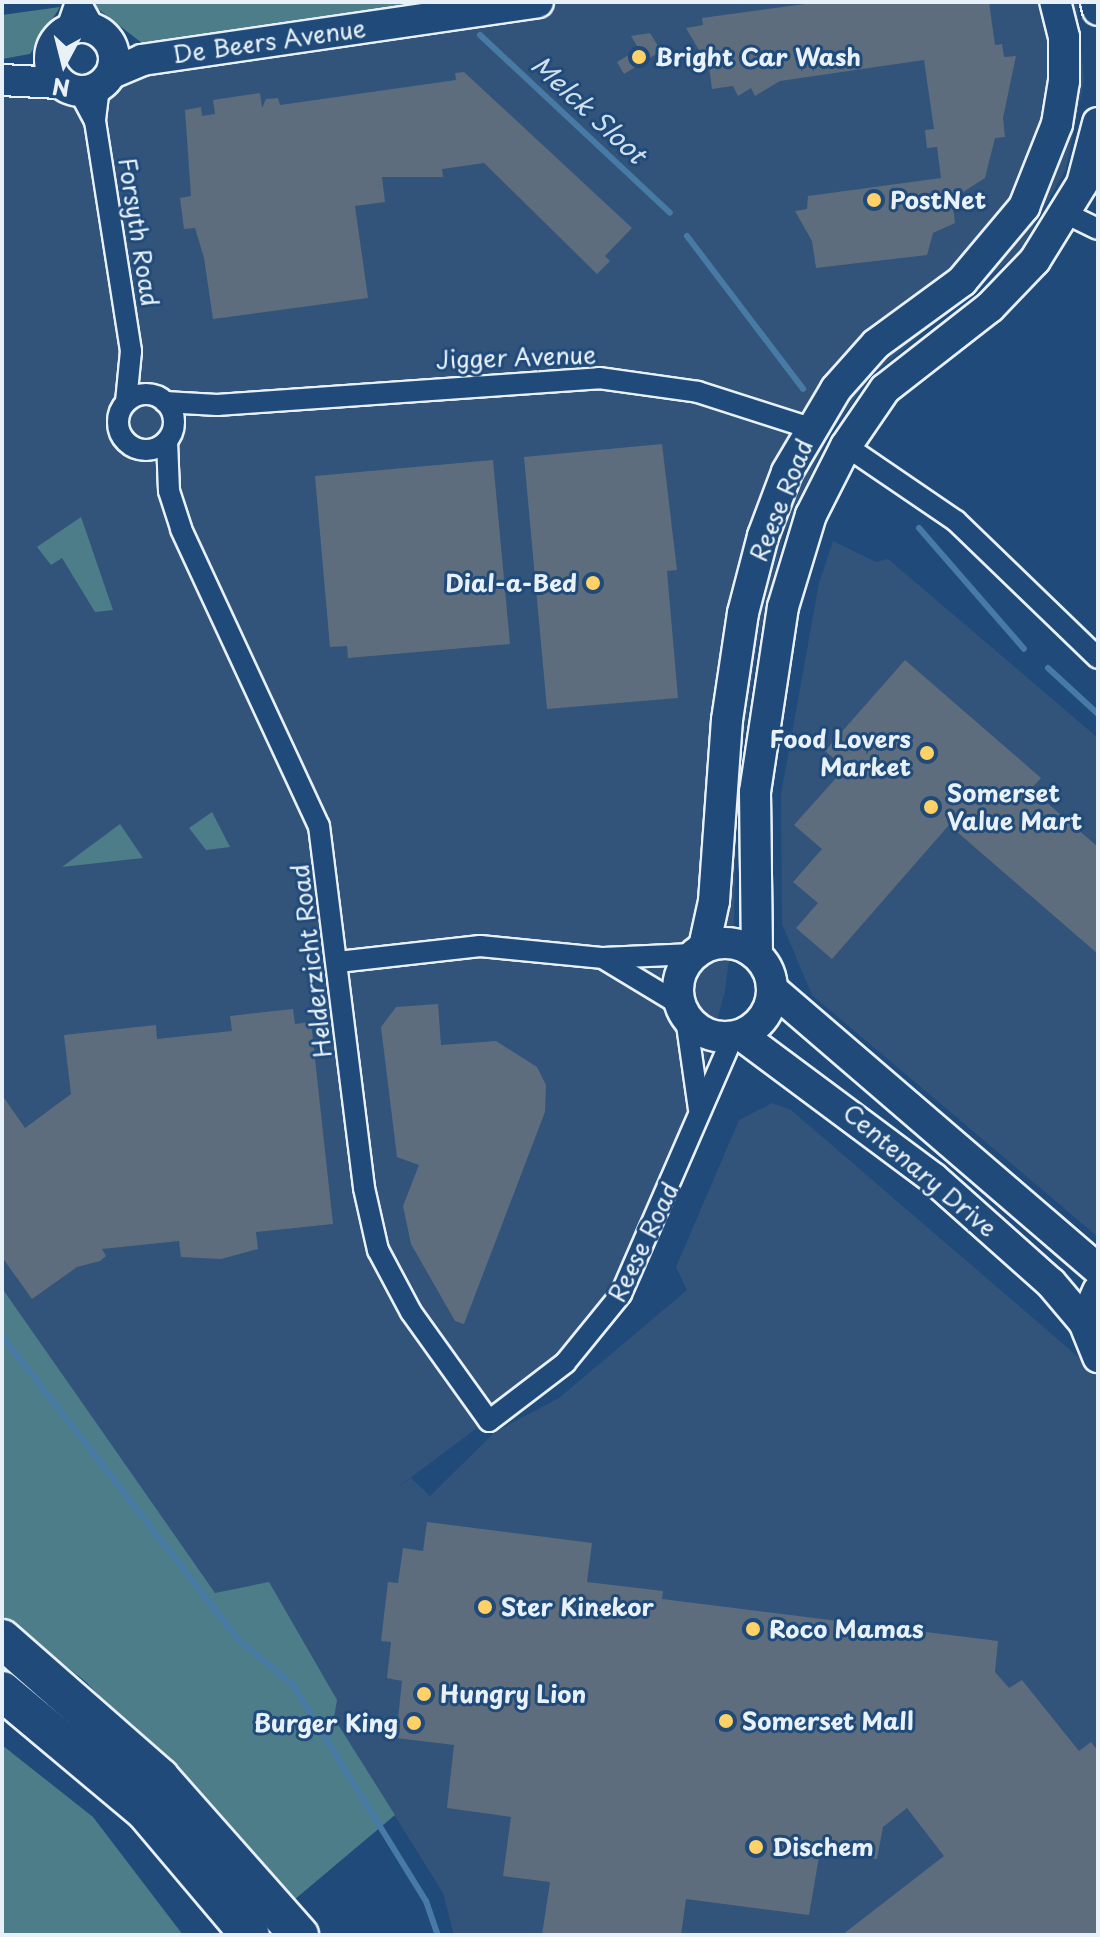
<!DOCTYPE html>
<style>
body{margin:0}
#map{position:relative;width:1100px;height:1937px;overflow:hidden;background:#1f4a7a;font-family:"Playpen Sans",sans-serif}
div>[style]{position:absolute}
.built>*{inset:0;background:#32547b}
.green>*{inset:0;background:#4c7d88}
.stream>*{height:6px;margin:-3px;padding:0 3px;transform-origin:3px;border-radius:3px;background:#477aa4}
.building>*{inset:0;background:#5d6d7d}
.roads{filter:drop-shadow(2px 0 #e8f1f8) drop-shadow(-2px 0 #e8f1f8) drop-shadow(0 2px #e8f1f8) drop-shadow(0 -2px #e8f1f8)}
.street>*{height:20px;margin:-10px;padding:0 10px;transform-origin:10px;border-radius:10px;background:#1f4a7a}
.street>.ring{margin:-10px;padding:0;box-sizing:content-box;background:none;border:20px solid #1f4a7a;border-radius:50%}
.secondary>*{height:30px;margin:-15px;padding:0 15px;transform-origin:15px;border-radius:15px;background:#1f4a7a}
.secondary>.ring{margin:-15px;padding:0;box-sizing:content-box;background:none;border:30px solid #1f4a7a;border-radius:50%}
.highway>*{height:38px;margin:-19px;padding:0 19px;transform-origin:19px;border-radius:19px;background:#1f4a7a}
.dots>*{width:22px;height:22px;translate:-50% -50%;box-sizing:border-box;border:4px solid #1f4a7a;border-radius:50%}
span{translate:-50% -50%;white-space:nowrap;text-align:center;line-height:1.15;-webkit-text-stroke:6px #1f4a7a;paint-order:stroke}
.street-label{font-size:24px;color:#e8f1f8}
.poi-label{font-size:24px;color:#e8f1f8;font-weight:700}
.left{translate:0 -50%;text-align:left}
.right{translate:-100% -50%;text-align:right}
.water-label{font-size:26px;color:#d0dfeb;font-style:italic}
.frame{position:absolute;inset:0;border:4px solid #e8f1f8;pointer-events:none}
.north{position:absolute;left:24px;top:24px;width:80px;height:80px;-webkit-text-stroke:6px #1f4a7a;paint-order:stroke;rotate:187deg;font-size:22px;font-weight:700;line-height:32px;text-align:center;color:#e8f1f8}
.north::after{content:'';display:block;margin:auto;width:28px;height:36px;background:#e8f1f8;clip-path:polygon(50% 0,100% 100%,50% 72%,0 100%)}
</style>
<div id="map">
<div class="built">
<i style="clip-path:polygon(564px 2px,1077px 2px,1084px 80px,1066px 169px,1019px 252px,871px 376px,828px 436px,784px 534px,757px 647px,737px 786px,734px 920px,725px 991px,678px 1165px,633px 1270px,564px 1363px,394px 1490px,411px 1478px,430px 1496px,495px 1432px,559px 1398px,687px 1290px,676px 1267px,739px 1120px,772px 1103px,791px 1110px,1098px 1374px,1098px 1935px,454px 1935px,443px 1893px,334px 1718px,208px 1585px,2px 1288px,2px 83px)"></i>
<i style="clip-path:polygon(833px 541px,876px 562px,888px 559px,1098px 738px,1098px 1237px,812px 995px,782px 924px,781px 794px,819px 583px)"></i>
</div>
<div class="green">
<i style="clip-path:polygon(89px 2px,461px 2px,147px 47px)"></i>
<i style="clip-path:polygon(60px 7px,30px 54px,2px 59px,2px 15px)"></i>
<i style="clip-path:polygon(81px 517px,113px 610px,95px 612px,62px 558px,51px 565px,37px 547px)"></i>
<i style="clip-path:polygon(212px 812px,230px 847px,206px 850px,189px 828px)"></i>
<i style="clip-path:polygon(120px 824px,143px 858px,62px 867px)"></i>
<i style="clip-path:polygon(2px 1288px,215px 1593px,269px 1582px,337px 1700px,334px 1718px,395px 1815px,294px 1900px,86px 1682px,2px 1615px)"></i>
<i style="clip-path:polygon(2px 1745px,93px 1817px,183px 1935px,2px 1935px)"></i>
</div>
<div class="stream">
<i style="left:480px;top:35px;width:260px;rotate:43.1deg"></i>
<i style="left:687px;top:236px;width:192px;rotate:52.8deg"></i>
<i style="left:919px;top:528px;width:160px;rotate:49deg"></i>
<i style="left:1048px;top:668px;width:68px;rotate:42.6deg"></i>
<i style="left:2px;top:1336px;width:385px;rotate:52.1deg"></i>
<i style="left:239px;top:1640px;width:70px;rotate:39.8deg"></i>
<i style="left:293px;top:1685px;width:254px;rotate:58.4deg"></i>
<i style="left:426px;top:1901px;width:36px;rotate:71deg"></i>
</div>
<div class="building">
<i style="clip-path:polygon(820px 2px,989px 2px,995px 45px,1002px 44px,1004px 57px,1016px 56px,1003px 118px,1005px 137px,995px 138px,985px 178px,952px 199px,955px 223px,933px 233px,927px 255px,816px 268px,812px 241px,795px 211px,807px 209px,808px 196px,941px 178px,937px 147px,927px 148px,925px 130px,934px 129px,924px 60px,780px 81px,755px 96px,751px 88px,738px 96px,733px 86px,712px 89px,709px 67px,686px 28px,703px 25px,702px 18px)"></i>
<i style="clip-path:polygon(650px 33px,661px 51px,624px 74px,617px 62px,639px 49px,631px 36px)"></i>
<i style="clip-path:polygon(464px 72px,632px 228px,605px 256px,610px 261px,597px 274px,484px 163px,442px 169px,443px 177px,382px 177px,385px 202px,355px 206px,368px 298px,213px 319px,204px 258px,195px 228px,184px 229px,180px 198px,191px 196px,185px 110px,201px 107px,202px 116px,215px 114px,213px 100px,260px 93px,262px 108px,266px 99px,278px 98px,280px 105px,456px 80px,455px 73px)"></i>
<i style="clip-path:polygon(662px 444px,677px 570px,667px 571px,678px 698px,547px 709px,524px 457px)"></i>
<i style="clip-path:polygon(493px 460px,510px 644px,348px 658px,347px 646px,330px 647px,315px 476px)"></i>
<i style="clip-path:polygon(905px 660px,1041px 778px,1031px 789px,1098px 847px,1098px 954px,949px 825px,832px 959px,796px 928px,818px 903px,793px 882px,822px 849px,794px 825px,845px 768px,825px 751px)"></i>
<i style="clip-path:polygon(438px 1004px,441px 1045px,496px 1041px,537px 1067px,546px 1085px,545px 1112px,464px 1324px,455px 1321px,411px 1244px,403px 1206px,419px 1165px,397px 1157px,381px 1027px,396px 1007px)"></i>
<i style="clip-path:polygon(293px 1009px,295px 1024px,311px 1022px,333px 1224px,256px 1232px,258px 1249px,221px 1259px,181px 1257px,179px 1241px,102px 1249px,106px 1256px,100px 1261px,77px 1267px,32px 1299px,2px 1257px,2px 1095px,25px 1128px,71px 1094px,64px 1035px,156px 1025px,157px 1039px,232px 1031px,230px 1016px)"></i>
<i style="clip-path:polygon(427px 1522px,592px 1543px,587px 1582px,663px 1591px,662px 1599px,998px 1641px,995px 1672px,1009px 1688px,1022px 1680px,1079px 1751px,1091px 1742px,1098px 1751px,1098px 1935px,842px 1935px,944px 1856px,907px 1808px,883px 1827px,877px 1859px,820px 1851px,809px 1915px,686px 1899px,681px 1935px,542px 1935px,550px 1882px,503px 1876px,511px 1817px,447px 1808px,454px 1745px,396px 1738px,402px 1681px,387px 1678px,391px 1642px,381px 1641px,388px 1582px,398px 1583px,403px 1548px,423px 1551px)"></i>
</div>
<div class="roads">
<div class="street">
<i style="left:80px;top:2px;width:31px;rotate:61deg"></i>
<i style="left:66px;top:31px;width:31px;rotate:-71deg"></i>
<i style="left:99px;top:87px;width:34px;rotate:97deg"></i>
<i style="left:95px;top:121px;width:233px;rotate:81.1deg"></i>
<i style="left:131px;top:351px;width:51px;rotate:95.6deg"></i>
<i style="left:79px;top:91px;width:34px;rotate:62deg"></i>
<i style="left:1067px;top:214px;width:34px;rotate:26deg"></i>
<i class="ring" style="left:118px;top:394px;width:36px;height:36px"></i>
<i style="left:165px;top:402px;width:52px;rotate:3.3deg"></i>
<i style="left:217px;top:405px;width:383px;rotate:-4deg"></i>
<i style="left:599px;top:378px;width:100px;rotate:8deg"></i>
<i style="left:698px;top:392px;width:118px;rotate:17.8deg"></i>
<i style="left:167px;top:441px;width:50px;rotate:87.7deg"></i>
<i style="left:169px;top:491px;width:40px;rotate:72deg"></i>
<i style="left:181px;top:529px;width:327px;rotate:65.1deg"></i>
<i style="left:319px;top:826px;width:365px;rotate:82.9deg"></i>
<i style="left:364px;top:1188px;width:64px;rotate:77.3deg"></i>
<i style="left:378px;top:1250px;width:70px;rotate:62deg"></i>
<i style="left:411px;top:1312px;width:134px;rotate:54.4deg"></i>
<i style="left:489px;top:1421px;width:96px;rotate:-37.3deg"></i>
<i style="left:565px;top:1363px;width:89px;rotate:-50.9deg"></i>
<i style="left:621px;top:1294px;width:280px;rotate:-66.5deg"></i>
<i style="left:846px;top:446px;width:133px;rotate:34.3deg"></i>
<i style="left:956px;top:521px;width:197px;rotate:44deg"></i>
<i style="left:606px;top:960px;width:85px;rotate:31.1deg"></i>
<i style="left:338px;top:962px;width:143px;rotate:-6.4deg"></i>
<i style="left:480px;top:946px;width:124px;rotate:5.6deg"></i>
<i style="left:603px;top:958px;width:90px;rotate:-2.5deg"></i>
<i style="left:686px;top:1018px;width:92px;rotate:81.9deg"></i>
</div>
<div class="secondary">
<i style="left:1096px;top:2px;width:8px;rotate:76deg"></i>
<i class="ring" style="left:50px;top:27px;width:34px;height:34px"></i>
<i style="left:112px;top:73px;width:33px;rotate:-23deg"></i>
<i style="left:142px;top:60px;width:400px;rotate:-8.3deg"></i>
<i style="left:2px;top:80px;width:58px;rotate:3deg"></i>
<i class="ring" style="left:678px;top:943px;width:64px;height:64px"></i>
<i style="left:704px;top:947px;width:47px;rotate:-77.7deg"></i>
<i style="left:714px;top:901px;width:181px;rotate:-85.9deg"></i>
<i style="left:727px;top:720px;width:108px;rotate:-81.5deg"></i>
<i style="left:743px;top:613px;width:80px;rotate:-75.4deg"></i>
<i style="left:763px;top:536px;width:68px;rotate:-69.4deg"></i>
<i style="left:787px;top:472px;width:96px;rotate:-59.4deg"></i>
<i style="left:836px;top:389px;width:60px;rotate:-48.4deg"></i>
<i style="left:876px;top:344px;width:107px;rotate:-36.2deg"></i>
<i style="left:962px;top:281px;width:97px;rotate:-50deg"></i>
<i style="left:1024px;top:207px;width:89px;rotate:-68.3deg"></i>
<i style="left:1057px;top:124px;width:44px;rotate:-80.8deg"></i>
<i style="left:1064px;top:81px;width:44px;rotate:-90deg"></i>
<i style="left:1064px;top:37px;width:36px;rotate:-104deg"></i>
<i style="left:757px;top:955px;width:163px;rotate:-90.7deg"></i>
<i style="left:755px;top:792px;width:187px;rotate:-81.4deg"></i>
<i style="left:783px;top:607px;width:96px;rotate:-73.1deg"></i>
<i style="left:811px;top:515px;width:77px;rotate:-63.1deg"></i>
<i style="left:846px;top:446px;width:69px;rotate:-55.6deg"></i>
<i style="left:885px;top:389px;width:133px;rotate:-38deg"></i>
<i style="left:990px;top:307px;width:65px;rotate:-46.2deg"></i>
<i style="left:1035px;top:260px;width:89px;rotate:-58.3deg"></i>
<i style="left:1082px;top:184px;width:63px;rotate:-75.3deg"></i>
<i style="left:772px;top:989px;width:430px;rotate:40.7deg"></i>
<i style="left:741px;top:1035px;width:239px;rotate:36.7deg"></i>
<i style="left:933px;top:1178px;width:158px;rotate:41.7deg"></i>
<i style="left:1051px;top:1283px;width:51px;rotate:49.8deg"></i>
<i style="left:1098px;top:1291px;width:34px;rotate:114deg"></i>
<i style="left:1084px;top:1322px;width:38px;rotate:68deg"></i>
</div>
<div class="highway">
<i style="left:2px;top:1639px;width:210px;rotate:41.3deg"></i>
<i style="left:160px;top:1778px;width:210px;rotate:48.5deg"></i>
<i style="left:2px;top:1691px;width:188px;rotate:40deg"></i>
<i style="left:146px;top:1812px;width:161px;rotate:49.8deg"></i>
</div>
</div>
<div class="dots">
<i style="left:639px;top:57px;background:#ffd166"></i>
<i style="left:874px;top:200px;background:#ffd166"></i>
<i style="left:593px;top:583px;background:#ffd166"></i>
<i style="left:927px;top:753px;background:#ffd166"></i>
<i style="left:931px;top:807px;background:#ffd166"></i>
<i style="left:485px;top:1607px;background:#ffd166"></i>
<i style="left:753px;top:1629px;background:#ffd166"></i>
<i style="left:424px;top:1694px;background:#ffd166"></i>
<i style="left:726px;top:1721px;background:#ffd166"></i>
<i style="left:414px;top:1723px;background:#ffd166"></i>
<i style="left:756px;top:1847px;background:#ffd166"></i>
</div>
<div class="street-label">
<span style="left:269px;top:41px;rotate:-8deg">De Beers Avenue</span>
<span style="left:139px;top:232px;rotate:81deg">Forsyth Road</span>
<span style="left:516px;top:357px;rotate:-2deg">Jigger Avenue</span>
<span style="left:781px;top:500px;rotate:-68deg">Reese Road</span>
<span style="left:311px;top:961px;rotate:-97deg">Helderzicht Road</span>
<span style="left:920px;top:1170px;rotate:40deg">Centenary Drive</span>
<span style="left:643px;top:1242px;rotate:-64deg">Reese Road</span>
</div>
<div class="poi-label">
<span class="left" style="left:655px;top:57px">Bright Car Wash</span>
<span class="left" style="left:890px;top:200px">PostNet</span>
<span class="right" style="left:577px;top:583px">Dial-a-Bed</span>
<span class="right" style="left:911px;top:753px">Food Lovers<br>Market</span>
<span class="left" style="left:947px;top:807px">Somerset<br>Value Mart</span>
<span class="left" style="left:501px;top:1607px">Ster Kinekor</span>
<span class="left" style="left:769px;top:1629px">Roco Mamas</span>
<span class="left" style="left:440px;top:1694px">Hungry Lion</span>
<span class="left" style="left:742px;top:1721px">Somerset Mall</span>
<span class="right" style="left:398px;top:1723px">Burger King</span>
<span class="left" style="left:772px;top:1847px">Dischem</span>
</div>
<div class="water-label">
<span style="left:589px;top:109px;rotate:43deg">Melck Sloot</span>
</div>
<div class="frame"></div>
<div class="north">N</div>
</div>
